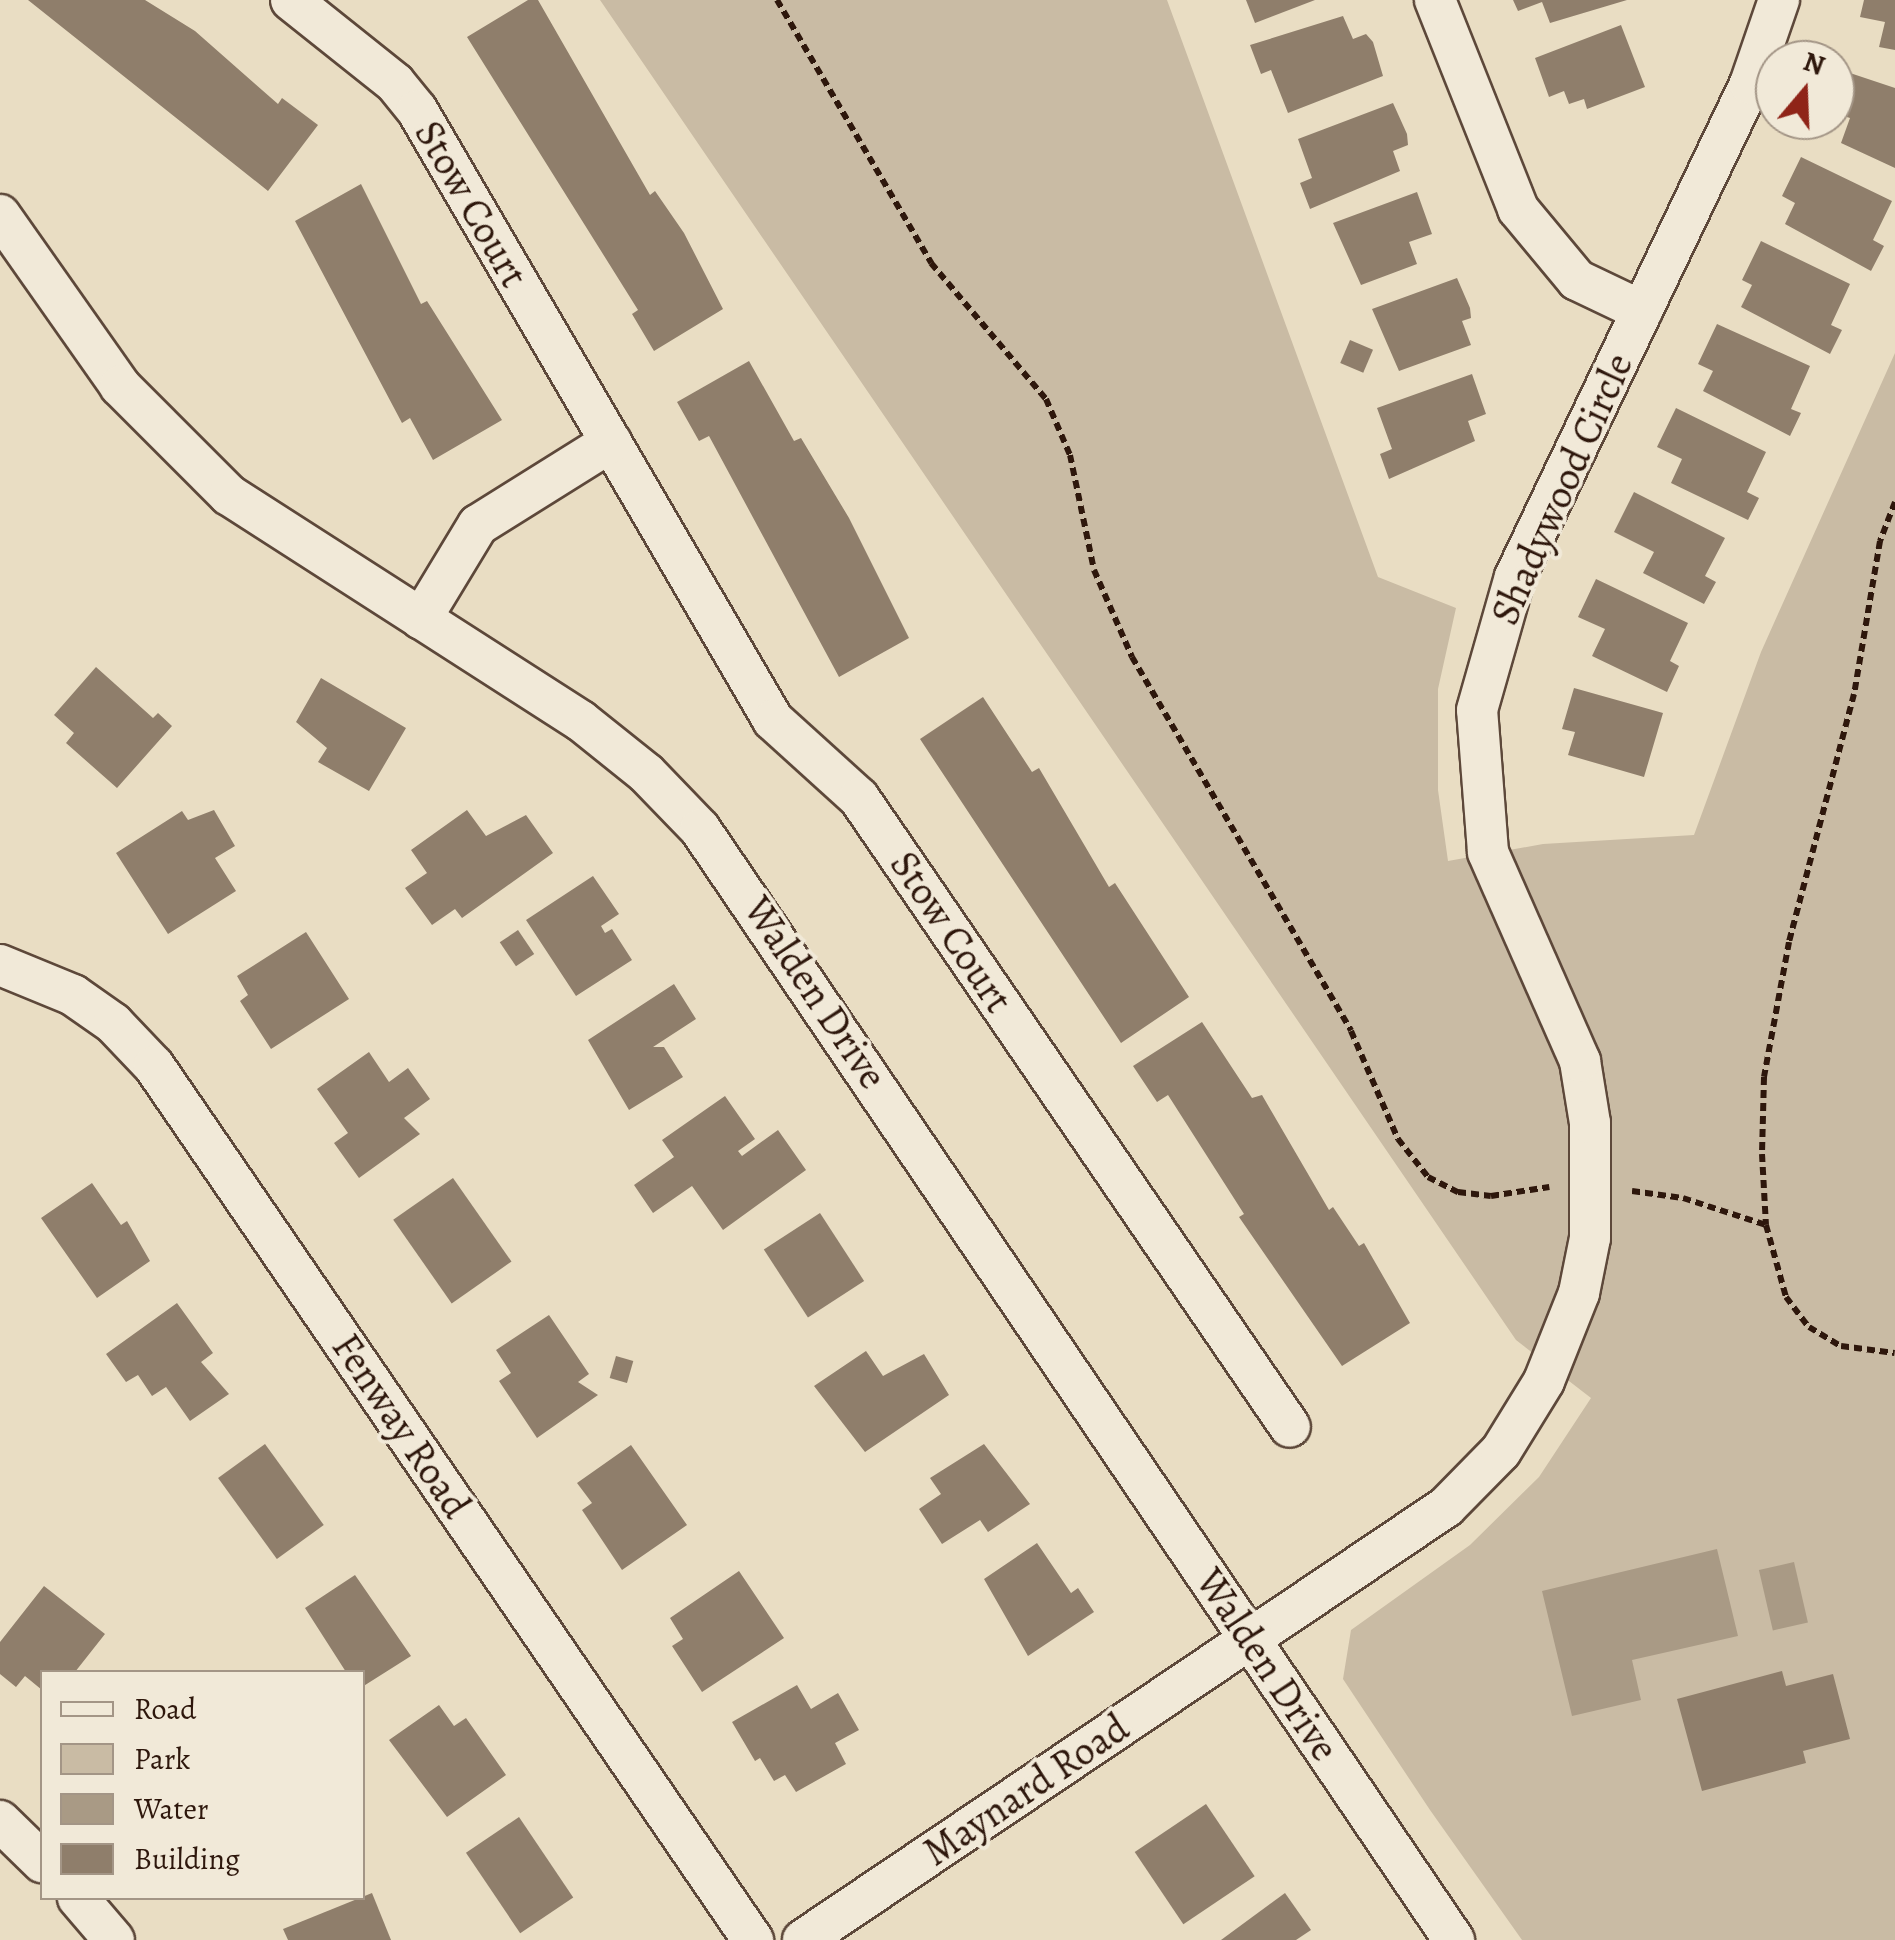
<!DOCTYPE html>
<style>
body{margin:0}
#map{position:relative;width:1895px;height:1940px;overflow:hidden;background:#e9ddc3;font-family:Alegreya,serif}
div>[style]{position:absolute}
.green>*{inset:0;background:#c9bba4}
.water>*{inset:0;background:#a99a85;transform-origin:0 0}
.building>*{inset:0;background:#8f7e6b;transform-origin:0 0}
.path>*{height:6px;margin-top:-3px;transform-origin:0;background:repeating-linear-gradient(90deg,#2e170c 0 8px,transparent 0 13px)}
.roads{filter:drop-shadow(2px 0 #5d483a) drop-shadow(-2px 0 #5d483a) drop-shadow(0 2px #5d483a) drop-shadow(0 -2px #5d483a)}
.street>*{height:40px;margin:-20px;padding:0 20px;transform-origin:20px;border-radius:20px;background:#f1e9d8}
span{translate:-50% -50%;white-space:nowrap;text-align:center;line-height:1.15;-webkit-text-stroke:8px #f1e9d8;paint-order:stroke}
.street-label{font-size:40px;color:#2e170c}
.legend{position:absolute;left:40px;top:1670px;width:325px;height:230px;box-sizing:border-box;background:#f1e9d8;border:2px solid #a39586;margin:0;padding:12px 18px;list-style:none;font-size:30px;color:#2e170c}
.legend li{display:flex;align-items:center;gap:20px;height:50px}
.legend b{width:50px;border:2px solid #a39586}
.north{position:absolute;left:1755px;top:40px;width:100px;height:100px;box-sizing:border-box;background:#f1e9d8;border:2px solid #a39586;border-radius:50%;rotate:19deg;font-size:28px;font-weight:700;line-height:40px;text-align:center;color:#2e170c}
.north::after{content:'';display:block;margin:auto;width:35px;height:45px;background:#8f2418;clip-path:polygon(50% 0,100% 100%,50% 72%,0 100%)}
</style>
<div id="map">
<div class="green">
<i style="clip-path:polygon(600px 0,1167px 0,1378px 577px,1456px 608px,1438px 689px,1438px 790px,1448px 861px,1543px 844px,1694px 835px,1761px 652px,1895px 353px,1895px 1940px,1522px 1940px,1430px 1810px,1343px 1679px,1351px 1630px,1470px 1545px,1539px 1477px,1591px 1398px,1516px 1340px)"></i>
</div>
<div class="water">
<i style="clip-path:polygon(1717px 1549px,1738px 1636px,1632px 1660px,1641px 1700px,1572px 1716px,1542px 1591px)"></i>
<i style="left:1794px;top:1562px;width:62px;height:36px;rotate:77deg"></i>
</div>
<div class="building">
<i style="clip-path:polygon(28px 0,145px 0,195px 31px,278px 104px,282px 98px,318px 125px,268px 191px)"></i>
<i style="clip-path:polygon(528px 0,538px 0,650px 195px,655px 191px,684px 233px,723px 309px,654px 351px,632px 314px,638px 310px,467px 37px)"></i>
<i style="clip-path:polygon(1246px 0,1315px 0,1255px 23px)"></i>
<i style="clip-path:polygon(1513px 0,1627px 0,1550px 23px,1542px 2px,1518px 11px)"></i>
<i style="clip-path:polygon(1864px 0,1895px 0,1895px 50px,1879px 47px,1885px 22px,1860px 17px)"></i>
<i style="clip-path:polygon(1343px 16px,1353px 39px,1366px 34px,1373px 42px,1383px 76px,1288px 113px,1271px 70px,1261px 74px,1250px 45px)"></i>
<i style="clip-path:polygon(1621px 25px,1645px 87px,1587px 109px,1584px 99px,1569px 104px,1564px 91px,1549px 97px,1535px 58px)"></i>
<i style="clip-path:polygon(1841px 70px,1895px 88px,1895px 168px,1841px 143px,1850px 118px,1835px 113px)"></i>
<i style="clip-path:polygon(1393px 103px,1407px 134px,1408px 145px,1393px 151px,1400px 171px,1310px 209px,1300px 183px,1312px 178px,1298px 139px)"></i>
<i style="clip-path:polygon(1801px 157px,1892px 201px,1873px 240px,1884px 246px,1871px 271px,1785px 224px,1795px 203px,1782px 196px)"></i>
<i style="clip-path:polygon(361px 184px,421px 304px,427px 301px,502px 420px,433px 460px,410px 418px,402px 423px,295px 221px)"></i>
<i style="clip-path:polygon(1417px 192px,1432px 234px,1409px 242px,1417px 264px,1361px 285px,1333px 223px)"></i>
<i style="clip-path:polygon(1761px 241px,1850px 284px,1831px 325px,1842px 330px,1830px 354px,1741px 307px,1752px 285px,1742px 280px)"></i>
<i style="clip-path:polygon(1457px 278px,1470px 308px,1471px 318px,1462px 321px,1471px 345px,1399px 371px,1372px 309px)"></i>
<i style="clip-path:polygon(1717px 324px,1810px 366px,1791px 409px,1801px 413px,1790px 436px,1703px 391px,1713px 371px,1698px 364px)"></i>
<i style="left:1350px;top:340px;width:25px;height:25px;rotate:23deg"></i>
<i style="clip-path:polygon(749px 361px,794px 441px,801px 438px,849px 518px,909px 638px,839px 677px,709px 436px,699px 441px,677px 402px)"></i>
<i style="clip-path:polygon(1472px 374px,1486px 414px,1468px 421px,1475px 441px,1389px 479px,1380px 454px,1392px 449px,1377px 408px)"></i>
<i style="clip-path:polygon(1676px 408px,1766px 452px,1747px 492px,1759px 498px,1748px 520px,1671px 483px,1682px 459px,1657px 447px)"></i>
<i style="clip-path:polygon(1634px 492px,1725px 538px,1705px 576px,1716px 582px,1704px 604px,1643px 573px,1654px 552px,1614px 532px)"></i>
<i style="clip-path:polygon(1596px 579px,1688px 623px,1670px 661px,1679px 666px,1667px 692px,1592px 656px,1605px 629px,1578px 617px)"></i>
<i style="clip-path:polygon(96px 667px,153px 718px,158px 713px,172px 726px,117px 788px,66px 743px,74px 733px,54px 715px)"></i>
<i style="clip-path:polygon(321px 678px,406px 728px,369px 791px,318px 762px,327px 748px,296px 722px)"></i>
<i style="clip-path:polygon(1574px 688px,1663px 713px,1644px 777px,1568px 755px,1575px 732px,1562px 729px)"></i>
<i style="clip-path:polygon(983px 697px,1032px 772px,1039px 768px,1109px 887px,1115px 883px,1189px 997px,1121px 1043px,920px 739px)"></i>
<i style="clip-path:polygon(214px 810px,235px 846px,215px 858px,236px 891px,168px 934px,116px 853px,182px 811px,188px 820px)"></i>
<i style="clip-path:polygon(467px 810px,486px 836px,526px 815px,553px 853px,462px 918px,455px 909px,432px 925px,405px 888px,427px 873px,411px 850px)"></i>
<i style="clip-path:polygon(593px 876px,619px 914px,601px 926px,605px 933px,612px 929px,632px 960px,576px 996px,526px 920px)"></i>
<i style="left:518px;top:930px;width:29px;height:22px;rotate:56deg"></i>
<i style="clip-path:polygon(306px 932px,349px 999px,271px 1049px,240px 1001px,248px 995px,237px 976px)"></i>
<i style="clip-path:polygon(674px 984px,696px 1019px,653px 1047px,664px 1047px,683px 1077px,629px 1110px,588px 1040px)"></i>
<i style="clip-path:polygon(1202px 1022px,1252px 1098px,1262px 1095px,1329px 1210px,1333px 1207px,1359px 1246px,1364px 1243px,1410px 1323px,1342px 1366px,1239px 1217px,1244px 1214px,1168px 1095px,1157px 1102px,1133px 1066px)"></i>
<i style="clip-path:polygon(369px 1052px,389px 1082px,408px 1068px,430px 1099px,404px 1118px,420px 1134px,359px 1178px,334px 1143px,348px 1133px,317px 1089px)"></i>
<i style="clip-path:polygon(725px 1096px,755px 1139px,738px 1151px,742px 1156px,778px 1130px,806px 1170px,723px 1230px,692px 1186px,653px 1213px,634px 1185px,674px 1157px,662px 1140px)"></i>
<i style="left:453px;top:1178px;width:102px;height:73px;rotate:55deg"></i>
<i style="clip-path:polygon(92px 1183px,121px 1225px,127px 1221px,150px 1261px,97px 1298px,41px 1218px)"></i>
<i style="left:820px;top:1213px;width:81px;height:67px;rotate:57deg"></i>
<i style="clip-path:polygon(177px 1303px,213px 1353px,201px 1362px,229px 1394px,190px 1421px,166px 1387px,152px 1396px,138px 1375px,126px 1382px,106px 1354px)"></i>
<i style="clip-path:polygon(549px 1315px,589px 1374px,578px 1382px,598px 1395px,537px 1438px,499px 1381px,511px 1373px,496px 1350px)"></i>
<i style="clip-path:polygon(866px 1351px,883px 1376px,924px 1354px,949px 1395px,865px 1452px,814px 1386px)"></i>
<i style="left:616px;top:1356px;width:18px;height:23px;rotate:16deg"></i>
<i style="left:265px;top:1444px;width:100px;height:58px;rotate:54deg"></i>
<i style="clip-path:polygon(984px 1444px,1030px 1504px,988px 1532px,980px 1520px,942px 1544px,919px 1509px,941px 1494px,930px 1478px)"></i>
<i style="clip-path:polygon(631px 1445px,687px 1525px,622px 1570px,582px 1510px,592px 1503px,577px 1483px)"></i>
<i style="clip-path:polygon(1037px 1543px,1071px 1593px,1078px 1588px,1094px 1612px,1028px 1656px,984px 1579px)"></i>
<i style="clip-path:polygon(739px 1571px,784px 1638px,702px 1692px,672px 1646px,683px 1639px,670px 1618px)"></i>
<i style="clip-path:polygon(355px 1575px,411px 1656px,362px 1687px,362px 1672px,346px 1672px,305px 1608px)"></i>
<i style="clip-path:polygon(44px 1586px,105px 1634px,75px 1672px,42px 1672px,42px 1690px,25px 1676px,16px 1687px,0 1674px,0 1642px)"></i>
<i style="clip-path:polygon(1782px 1671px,1786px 1686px,1833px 1674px,1850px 1739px,1803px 1751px,1806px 1763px,1702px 1791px,1677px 1699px)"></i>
<i style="clip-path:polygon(797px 1685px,811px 1709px,838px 1693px,859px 1730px,835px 1743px,846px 1764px,796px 1792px,785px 1775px,774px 1781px,760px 1758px,755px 1761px,732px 1722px)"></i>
<i style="clip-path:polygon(439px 1705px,454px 1726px,466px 1718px,506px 1775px,447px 1817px,389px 1740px)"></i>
<i style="left:1206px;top:1804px;width:87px;height:86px;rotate:56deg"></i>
<i style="left:519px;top:1817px;width:97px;height:64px;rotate:56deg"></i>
<i style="clip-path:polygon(372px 1893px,391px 1940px,288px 1940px,283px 1929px)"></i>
<i style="clip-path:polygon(1285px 1893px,1311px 1930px,1296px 1940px,1221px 1940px)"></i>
</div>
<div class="path">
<i style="left:777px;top:0;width:305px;rotate:59.6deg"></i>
<i style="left:931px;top:263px;width:178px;rotate:49.8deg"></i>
<i style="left:1046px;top:399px;width:61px;rotate:66.8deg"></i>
<i style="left:1070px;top:455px;width:117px;rotate:78.2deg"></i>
<i style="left:1094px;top:570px;width:95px;rotate:66.4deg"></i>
<i style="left:1132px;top:657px;width:433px;rotate:59.6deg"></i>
<i style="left:1351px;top:1031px;width:118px;rotate:66.5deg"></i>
<i style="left:1398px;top:1139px;width:48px;rotate:51.7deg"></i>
<i style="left:1428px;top:1177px;width:34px;rotate:27deg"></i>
<i style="left:1458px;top:1192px;width:33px;rotate:7deg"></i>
<i style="left:1491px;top:1196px;width:59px;rotate:-8.8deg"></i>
<i style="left:1895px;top:502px;width:42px;rotate:111deg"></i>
<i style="left:1880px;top:541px;width:155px;rotate:99.6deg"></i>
<i style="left:1854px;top:694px;width:256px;rotate:104.7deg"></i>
<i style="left:1789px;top:942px;width:137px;rotate:100.5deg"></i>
<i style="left:1764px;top:1077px;width:77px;rotate:91.5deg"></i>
<i style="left:1762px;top:1154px;width:71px;rotate:86.8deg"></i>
<i style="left:1766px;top:1225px;width:75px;rotate:74.5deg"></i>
<i style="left:1786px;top:1297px;width:38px;rotate:53deg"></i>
<i style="left:1809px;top:1327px;width:37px;rotate:31deg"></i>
<i style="left:1841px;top:1346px;width:54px;rotate:7.4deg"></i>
<i style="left:1632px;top:1191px;width:51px;rotate:7.8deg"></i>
<i style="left:1683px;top:1198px;width:87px;rotate:18deg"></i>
</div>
<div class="roads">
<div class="street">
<i style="left:291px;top:0;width:133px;rotate:38.6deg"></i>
<i style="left:395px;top:83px;width:35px;rotate:51deg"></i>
<i style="left:417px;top:110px;width:706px;rotate:59.73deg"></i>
<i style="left:773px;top:720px;width:116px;rotate:42.2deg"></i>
<i style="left:859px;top:798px;width:762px;rotate:55.58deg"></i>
<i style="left:1435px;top:0;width:225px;rotate:68.3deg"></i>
<i style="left:1518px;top:209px;width:92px;rotate:50.3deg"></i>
<i style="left:1577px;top:280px;width:72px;rotate:25.5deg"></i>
<i style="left:0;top:215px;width:209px;rotate:54.9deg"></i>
<i style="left:120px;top:386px;width:154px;rotate:45deg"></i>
<i style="left:229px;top:495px;width:418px;rotate:32.7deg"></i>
<i style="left:581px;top:721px;width:83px;rotate:38.7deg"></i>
<i style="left:646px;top:773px;width:78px;rotate:46deg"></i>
<i style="left:700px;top:829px;width:1343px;rotate:55.84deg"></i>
<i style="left:421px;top:619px;width:110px;rotate:-58.8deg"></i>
<i style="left:478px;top:525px;width:157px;rotate:-32deg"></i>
<i style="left:0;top:965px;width:79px;rotate:22.3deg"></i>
<i style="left:73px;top:995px;width:49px;rotate:35deg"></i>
<i style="left:113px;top:1023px;width:59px;rotate:46.4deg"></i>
<i style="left:154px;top:1066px;width:1060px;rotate:55.58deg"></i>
<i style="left:0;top:1821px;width:59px;rotate:44.3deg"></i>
<i style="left:78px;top:1898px;width:55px;rotate:49.4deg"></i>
<i style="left:803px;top:1940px;width:775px;rotate:-33.96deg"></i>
<i style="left:1446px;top:1507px;width:78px;rotate:-45.5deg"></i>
<i style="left:1501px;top:1451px;width:82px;rotate:-58.4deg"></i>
<i style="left:1544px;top:1381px;width:95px;rotate:-68.3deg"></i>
<i style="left:1579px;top:1293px;width:56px;rotate:-78.7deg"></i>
<i style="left:1590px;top:1238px;width:115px;rotate:-90deg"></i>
<i style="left:1590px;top:1123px;width:63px;rotate:-99.2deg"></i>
<i style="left:1580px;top:1061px;width:228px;rotate:-113.8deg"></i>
<i style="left:1488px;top:852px;width:142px;rotate:-94.4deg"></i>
<i style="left:1477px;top:710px;width:138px;rotate:-74.1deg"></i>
<i style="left:1515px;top:577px;width:546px;rotate:-64.51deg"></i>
<i style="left:1750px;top:84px;width:89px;rotate:-71deg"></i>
</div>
</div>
<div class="street-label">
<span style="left:471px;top:204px;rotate:60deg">Stow Court</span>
<span style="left:1562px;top:489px;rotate:-66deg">Shadywood Circle</span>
<span style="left:951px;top:932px;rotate:56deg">Stow Court</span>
<span style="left:815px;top:993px;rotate:56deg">Walden Drive</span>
<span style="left:401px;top:1426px;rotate:56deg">Fenway Road</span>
<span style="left:1267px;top:1665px;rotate:56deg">Walden Drive</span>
<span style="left:1026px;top:1790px;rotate:-34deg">Maynard Road</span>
</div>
<ul class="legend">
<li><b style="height:12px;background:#f1e9d8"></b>Road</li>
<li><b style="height:28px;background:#c9bba4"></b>Park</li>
<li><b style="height:28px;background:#a99a85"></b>Water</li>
<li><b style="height:28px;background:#8f7e6b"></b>Building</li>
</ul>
<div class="north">N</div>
</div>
